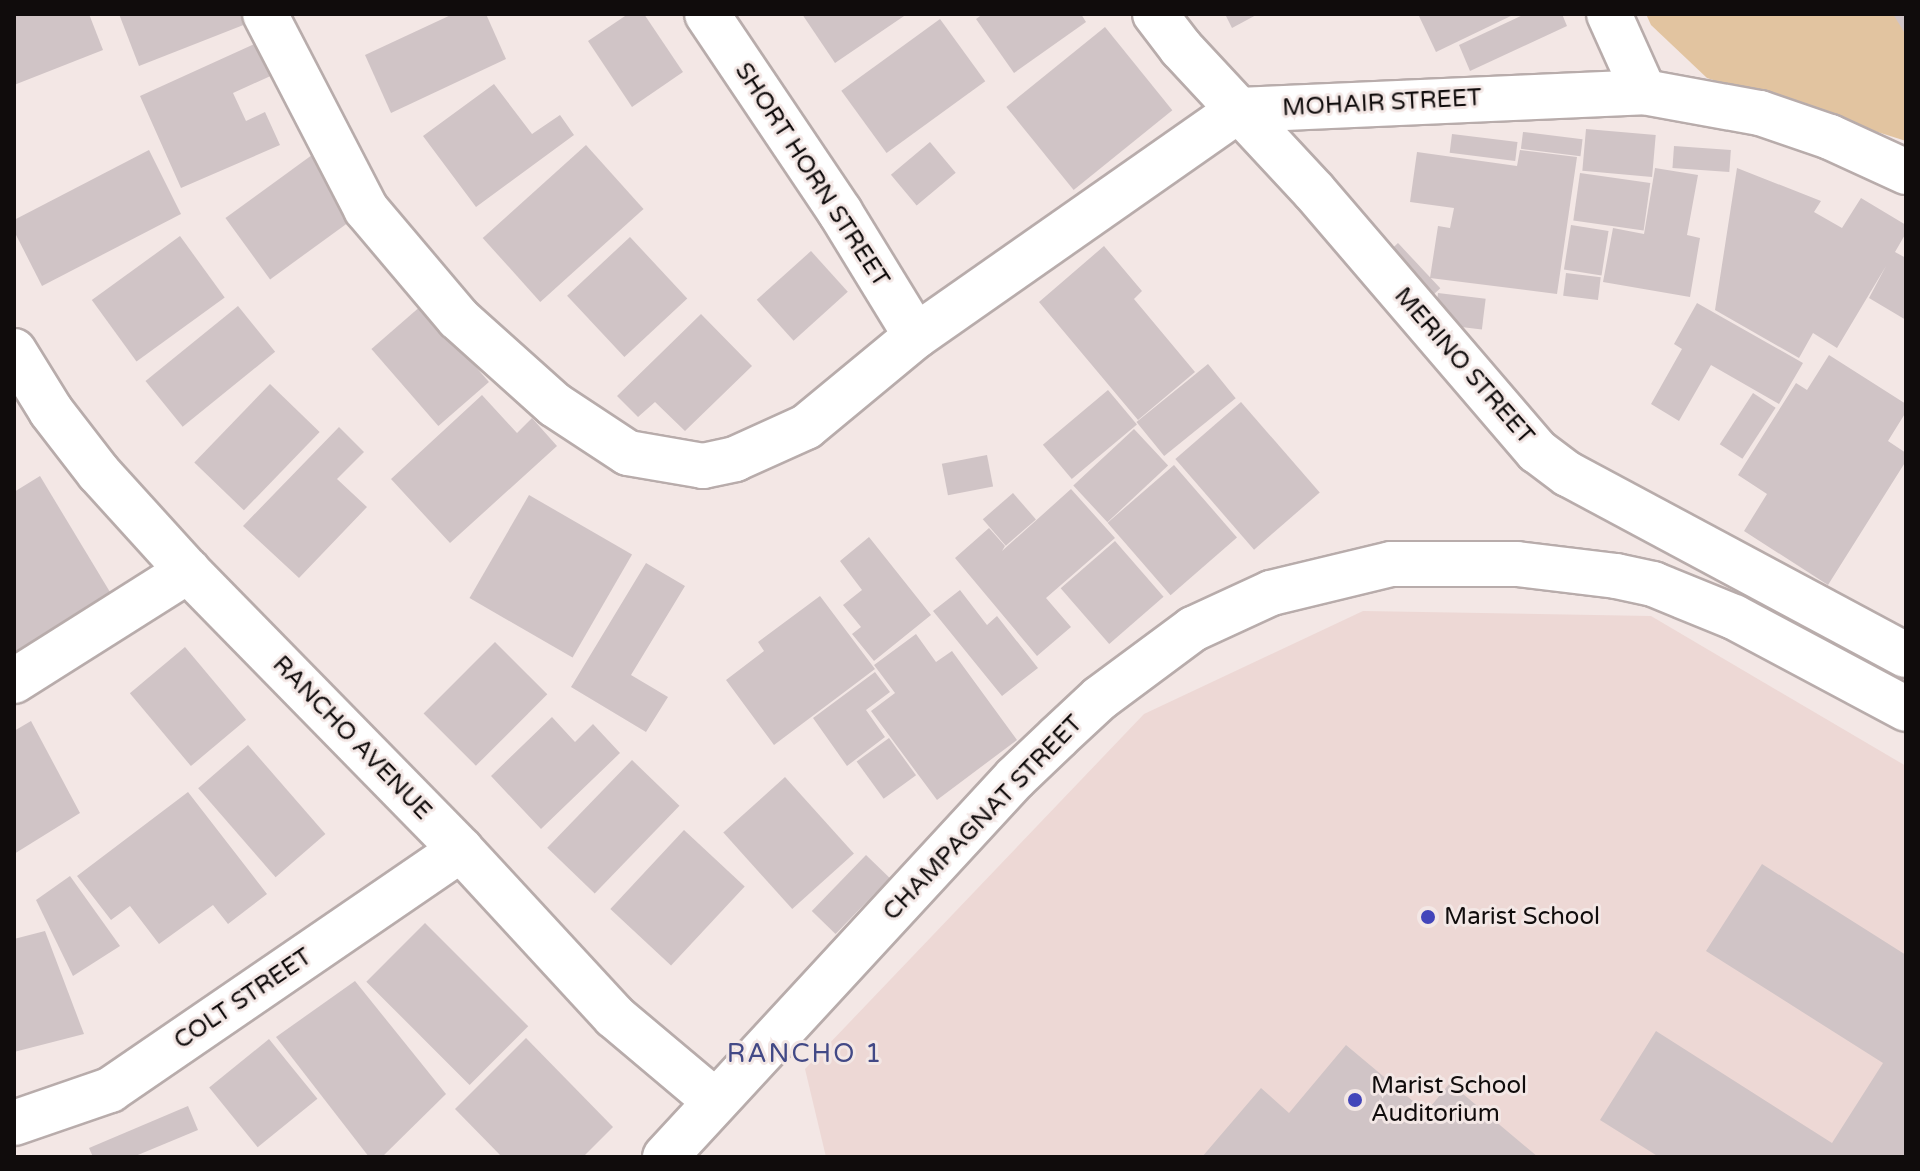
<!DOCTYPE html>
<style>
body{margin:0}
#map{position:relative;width:1920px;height:1171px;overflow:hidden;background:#f3e7e5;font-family:"Varela Round",sans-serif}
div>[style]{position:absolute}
.built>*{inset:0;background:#edd8d5}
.green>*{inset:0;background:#e2c4a0}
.building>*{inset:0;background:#d0c4c6;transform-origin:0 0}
.roads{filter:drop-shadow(2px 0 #b8acab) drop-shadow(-2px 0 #b8acab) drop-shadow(0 2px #b8acab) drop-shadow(0 -2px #b8acab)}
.minor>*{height:44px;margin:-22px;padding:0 22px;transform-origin:22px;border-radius:22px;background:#fff}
.dots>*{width:22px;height:22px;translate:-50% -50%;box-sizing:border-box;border:4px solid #f3e7e5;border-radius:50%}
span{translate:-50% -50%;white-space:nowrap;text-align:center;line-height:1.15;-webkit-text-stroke:6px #f3e7e5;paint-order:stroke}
.street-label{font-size:24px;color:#100c0c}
.poi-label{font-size:24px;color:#100c0c}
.left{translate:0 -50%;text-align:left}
.neighbourhood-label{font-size:26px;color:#424986;letter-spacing:2px}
.frame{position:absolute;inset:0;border:16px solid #100c0c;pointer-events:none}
</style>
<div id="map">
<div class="built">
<i style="clip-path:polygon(1363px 611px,1651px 616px,1906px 766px,1906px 1157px,826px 1157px,805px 1069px,1144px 714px)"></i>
</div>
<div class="green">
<i style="clip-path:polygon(1646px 14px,1906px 14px,1906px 141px,1707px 78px,1651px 25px)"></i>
</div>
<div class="building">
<i style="clip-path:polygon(14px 14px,89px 14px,103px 50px,14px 85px)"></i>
<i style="clip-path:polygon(119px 14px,242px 14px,246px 24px,139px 66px)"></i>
<i style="clip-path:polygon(453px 14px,486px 14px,506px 59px,391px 113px,365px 55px)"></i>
<i style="clip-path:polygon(628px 14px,644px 14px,683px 72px,632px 107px,588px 41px)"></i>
<i style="clip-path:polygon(802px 14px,907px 14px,835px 63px)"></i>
<i style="clip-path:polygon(983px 14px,1081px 14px,1086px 22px,1014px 73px,976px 19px)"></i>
<i style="clip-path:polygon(1225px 14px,1258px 14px,1232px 28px)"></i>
<i style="clip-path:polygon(1418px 14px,1515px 14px,1436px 52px)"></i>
<i style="clip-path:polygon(1525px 14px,1562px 14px,1567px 26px,1470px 71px,1459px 45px)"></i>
<i style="clip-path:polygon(1893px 14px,1906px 14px,1906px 35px)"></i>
<i style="left:940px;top:19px;width:77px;height:122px;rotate:54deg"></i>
<i style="left:1105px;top:27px;width:107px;height:127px;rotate:51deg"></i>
<i style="clip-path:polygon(261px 41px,275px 74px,233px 93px,246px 121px,265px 112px,280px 145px,181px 188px,140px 96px)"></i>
<i style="clip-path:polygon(494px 84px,532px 134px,560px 115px,574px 135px,476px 207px,423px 136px)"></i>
<i style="left:1586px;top:129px;width:70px;height:42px;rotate:5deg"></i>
<i style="left:1523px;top:132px;width:60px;height:17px;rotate:7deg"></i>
<i style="left:1452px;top:134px;width:66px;height:19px;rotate:7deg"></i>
<i style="left:930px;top:142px;width:40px;height:51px;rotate:50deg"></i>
<i style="left:586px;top:145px;width:86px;height:139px;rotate:48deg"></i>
<i style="left:1674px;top:146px;width:57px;height:22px;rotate:4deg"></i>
<i style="clip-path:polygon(149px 150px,181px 214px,42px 286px,14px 231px,14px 220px)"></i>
<i style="clip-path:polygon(1520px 150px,1577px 157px,1557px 294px,1430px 278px,1438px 226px,1450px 228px,1454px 208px,1410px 202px,1417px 152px,1517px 166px)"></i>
<i style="left:312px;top:155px;width:76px;height:107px;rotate:54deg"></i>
<i style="clip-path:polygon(1655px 168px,1698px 175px,1687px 235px,1700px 238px,1690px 297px,1603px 282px,1613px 228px,1644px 234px)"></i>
<i style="clip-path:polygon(1737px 168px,1821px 201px,1814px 212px,1842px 228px,1861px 198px,1906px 225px,1906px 233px,1895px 252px,1906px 258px,1906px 320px,1869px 298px,1886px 266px,1837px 348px,1813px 333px,1799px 358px,1715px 310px)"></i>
<i style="left:1580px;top:173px;width:71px;height:48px;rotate:8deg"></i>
<i style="left:1571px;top:225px;width:38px;height:45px;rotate:9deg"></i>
<i style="left:180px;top:236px;width:76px;height:109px;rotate:54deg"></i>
<i style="left:630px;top:237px;width:84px;height:86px;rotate:47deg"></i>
<i style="left:1398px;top:243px;width:62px;height:23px;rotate:47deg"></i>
<i style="clip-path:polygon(1104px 246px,1142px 291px,1134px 299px,1195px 372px,1138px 420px,1039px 302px)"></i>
<i style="left:811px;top:251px;width:55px;height:73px;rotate:48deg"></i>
<i style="left:1566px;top:273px;width:35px;height:23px;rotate:7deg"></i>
<i style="left:1438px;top:293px;width:48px;height:31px;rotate:7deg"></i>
<i style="clip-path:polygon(1697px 303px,1803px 363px,1779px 404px,1711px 365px,1679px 421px,1651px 404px,1682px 349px,1674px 344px)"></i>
<i style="left:422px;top:305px;width:102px;height:67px;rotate:49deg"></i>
<i style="left:238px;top:306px;width:59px;height:119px;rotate:51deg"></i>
<i style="clip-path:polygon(701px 314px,752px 366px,685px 431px,655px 402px,638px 417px,617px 396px)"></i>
<i style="clip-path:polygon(1829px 355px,1906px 404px,1906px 412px,1888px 441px,1906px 453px,1906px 461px,1828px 585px,1744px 531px,1767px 494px,1738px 475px,1796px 383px,1807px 390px)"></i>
<i style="left:1208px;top:364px;width:44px;height:92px;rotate:51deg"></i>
<i style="left:270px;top:384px;width:69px;height:109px;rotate:44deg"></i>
<i style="left:1108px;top:390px;width:45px;height:85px;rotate:50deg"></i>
<i style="left:1753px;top:393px;width:27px;height:61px;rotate:33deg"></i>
<i style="clip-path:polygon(482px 395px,517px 433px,532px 418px,557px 446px,450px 543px,391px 479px)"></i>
<i style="left:1241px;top:402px;width:120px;height:87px;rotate:49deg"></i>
<i style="clip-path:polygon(339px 427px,364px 452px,337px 479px,367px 507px,299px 578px,243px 526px)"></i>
<i style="left:1134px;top:429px;width:50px;height:83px;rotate:47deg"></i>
<i style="left:987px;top:455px;width:32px;height:46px;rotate:79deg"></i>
<i style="left:1174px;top:465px;width:96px;height:88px;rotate:49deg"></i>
<i style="clip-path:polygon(40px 476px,113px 597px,14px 657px,14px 492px)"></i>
<i style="clip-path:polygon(1071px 489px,1115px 538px,1046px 598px,1071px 627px,1037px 656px,955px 558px,989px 528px,1005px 546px,1002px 551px)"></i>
<i style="left:1013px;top:493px;width:35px;height:40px;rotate:49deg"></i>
<i style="left:529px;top:495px;width:119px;height:119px;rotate:30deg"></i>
<i style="clip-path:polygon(869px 537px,931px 615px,874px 661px,852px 634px,861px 627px,843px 605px,862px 590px,840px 561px)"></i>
<i style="left:1115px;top:541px;width:74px;height:72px;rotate:49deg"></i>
<i style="clip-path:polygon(646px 563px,685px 586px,631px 675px,668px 697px,646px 732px,571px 687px)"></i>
<i style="clip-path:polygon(960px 590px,987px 625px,997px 616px,1038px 668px,1002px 696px,933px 611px)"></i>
<i style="clip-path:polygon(820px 596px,875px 669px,774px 745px,726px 680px,764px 651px,758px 642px)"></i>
<i style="clip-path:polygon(916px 634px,936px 662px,952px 651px,1017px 740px,937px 800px,871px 711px,895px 693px,874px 665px)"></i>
<i style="left:495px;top:642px;width:74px;height:101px;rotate:45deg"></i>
<i style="left:185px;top:647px;width:95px;height:72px;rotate:50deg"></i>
<i style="clip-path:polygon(875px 672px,890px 692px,866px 710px,885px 737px,847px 766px,813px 718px)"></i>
<i style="clip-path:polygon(552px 717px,575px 742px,593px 724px,620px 753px,541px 829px,491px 776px)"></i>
<i style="clip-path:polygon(31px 721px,80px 813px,14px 854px,14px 731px)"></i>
<i style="left:889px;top:738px;width:46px;height:40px;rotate:54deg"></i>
<i style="left:248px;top:745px;width:118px;height:66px;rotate:49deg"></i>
<i style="left:632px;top:760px;width:66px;height:122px;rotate:44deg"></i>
<i style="left:785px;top:777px;width:103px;height:83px;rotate:48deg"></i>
<i style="clip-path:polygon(188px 792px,267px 894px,228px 924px,213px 905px,159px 944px,130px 906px,111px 920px,77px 876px)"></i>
<i style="left:684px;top:830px;width:83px;height:108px;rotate:43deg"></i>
<i style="left:866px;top:855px;width:33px;height:78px;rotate:44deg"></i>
<i style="clip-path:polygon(1762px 864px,1906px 955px,1906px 1157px,1659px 1157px,1600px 1120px,1656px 1031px,1832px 1143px,1883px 1063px,1706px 951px)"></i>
<i style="clip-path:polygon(70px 876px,120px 946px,73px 976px,36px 900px)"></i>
<i style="left:425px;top:923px;width:146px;height:83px;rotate:45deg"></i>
<i style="clip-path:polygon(45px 931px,84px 1034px,14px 1052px,14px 939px)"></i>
<i style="clip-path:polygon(355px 981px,446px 1094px,382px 1157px,369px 1157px,276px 1037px)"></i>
<i style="clip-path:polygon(526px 1038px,613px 1127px,583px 1157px,502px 1157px,455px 1109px)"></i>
<i style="left:269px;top:1039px;width:77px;height:77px;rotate:51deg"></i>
<i style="clip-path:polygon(1346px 1045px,1426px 1112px,1450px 1083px,1538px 1157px,1202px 1157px,1261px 1088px,1289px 1113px)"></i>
<i style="clip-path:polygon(188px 1106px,198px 1130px,133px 1157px,93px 1157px,89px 1148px)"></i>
</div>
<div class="roads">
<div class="minor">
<i style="left:265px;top:14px;width:220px;rotate:62.6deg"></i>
<i style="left:366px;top:209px;width:143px;rotate:49.8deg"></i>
<i style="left:458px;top:318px;width:130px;rotate:41.9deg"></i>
<i style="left:555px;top:405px;width:87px;rotate:33.3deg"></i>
<i style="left:628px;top:453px;width:76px;rotate:9.8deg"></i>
<i style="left:703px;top:466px;width:33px;rotate:-12deg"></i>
<i style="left:735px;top:459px;width:78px;rotate:-24.3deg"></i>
<i style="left:806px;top:427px;width:143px;rotate:-39.6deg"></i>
<i style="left:916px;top:336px;width:394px;rotate:-35deg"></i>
<i style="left:1239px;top:110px;width:405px;rotate:-2.5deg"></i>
<i style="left:1644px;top:92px;width:118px;rotate:10.3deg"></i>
<i style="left:1760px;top:113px;width:74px;rotate:18.9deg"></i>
<i style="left:1830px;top:137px;width:84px;rotate:24.7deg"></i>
<i style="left:707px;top:14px;width:239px;rotate:56.1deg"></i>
<i style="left:840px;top:212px;width:145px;rotate:58.5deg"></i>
<i style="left:1155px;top:14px;width:43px;rotate:52.6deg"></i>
<i style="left:1181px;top:48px;width:195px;rotate:47.1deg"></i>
<i style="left:1314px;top:191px;width:343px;rotate:49.4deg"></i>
<i style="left:1537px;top:451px;width:39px;rotate:37deg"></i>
<i style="left:1568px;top:474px;width:383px;rotate:28.2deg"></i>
<i style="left:1609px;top:14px;width:85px;rotate:65.8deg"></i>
<i style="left:14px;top:351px;width:70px;rotate:58.3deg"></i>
<i style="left:51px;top:411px;width:78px;rotate:52.3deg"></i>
<i style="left:99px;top:473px;width:132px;rotate:47.8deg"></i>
<i style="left:188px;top:571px;width:390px;rotate:45.6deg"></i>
<i style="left:461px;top:850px;width:226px;rotate:47.3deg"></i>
<i style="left:614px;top:1016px;width:133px;rotate:40.1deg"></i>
<i style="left:14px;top:681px;width:206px;rotate:-32.3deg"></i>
<i style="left:14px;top:1123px;width:102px;rotate:-19deg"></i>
<i style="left:110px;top:1090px;width:425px;rotate:-34.4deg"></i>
<i style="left:665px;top:1157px;width:516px;rotate:-47.28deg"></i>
<i style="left:1015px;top:778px;width:59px;rotate:-43.6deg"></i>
<i style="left:1058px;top:737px;width:57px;rotate:-42.9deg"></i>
<i style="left:1100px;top:698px;width:116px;rotate:-36.6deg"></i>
<i style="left:1193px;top:629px;width:86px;rotate:-24.8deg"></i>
<i style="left:1271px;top:593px;width:123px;rotate:-13.6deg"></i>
<i style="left:1391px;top:564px;width:126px"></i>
<i style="left:1517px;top:564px;width:100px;rotate:6.9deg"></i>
<i style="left:1616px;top:576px;width:38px;rotate:12deg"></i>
<i style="left:1653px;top:584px;width:87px;rotate:22.2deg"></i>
<i style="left:1734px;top:617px;width:195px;rotate:28.1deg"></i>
</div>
</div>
<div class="dots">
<i style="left:1428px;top:917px;background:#4345ba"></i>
<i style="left:1355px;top:1100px;background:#4345ba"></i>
</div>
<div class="street-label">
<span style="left:1382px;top:103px;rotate:-3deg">MOHAIR STREET</span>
<span style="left:812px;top:175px;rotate:57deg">SHORT HORN STREET</span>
<span style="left:1464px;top:366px;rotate:49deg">MERINO STREET</span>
<span style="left:352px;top:738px;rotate:46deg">RANCHO AVENUE</span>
<span style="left:983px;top:818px;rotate:-46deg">CHAMPAGNAT STREET</span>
<span style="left:243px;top:999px;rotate:-34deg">COLT STREET</span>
</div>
<div class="poi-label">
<span class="left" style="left:1444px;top:917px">Marist School</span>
<span class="left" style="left:1371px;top:1100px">Marist School<br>Auditorium</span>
</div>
<div class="neighbourhood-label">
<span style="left:805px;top:1054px">RANCHO 1</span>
</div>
<div class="frame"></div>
</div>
